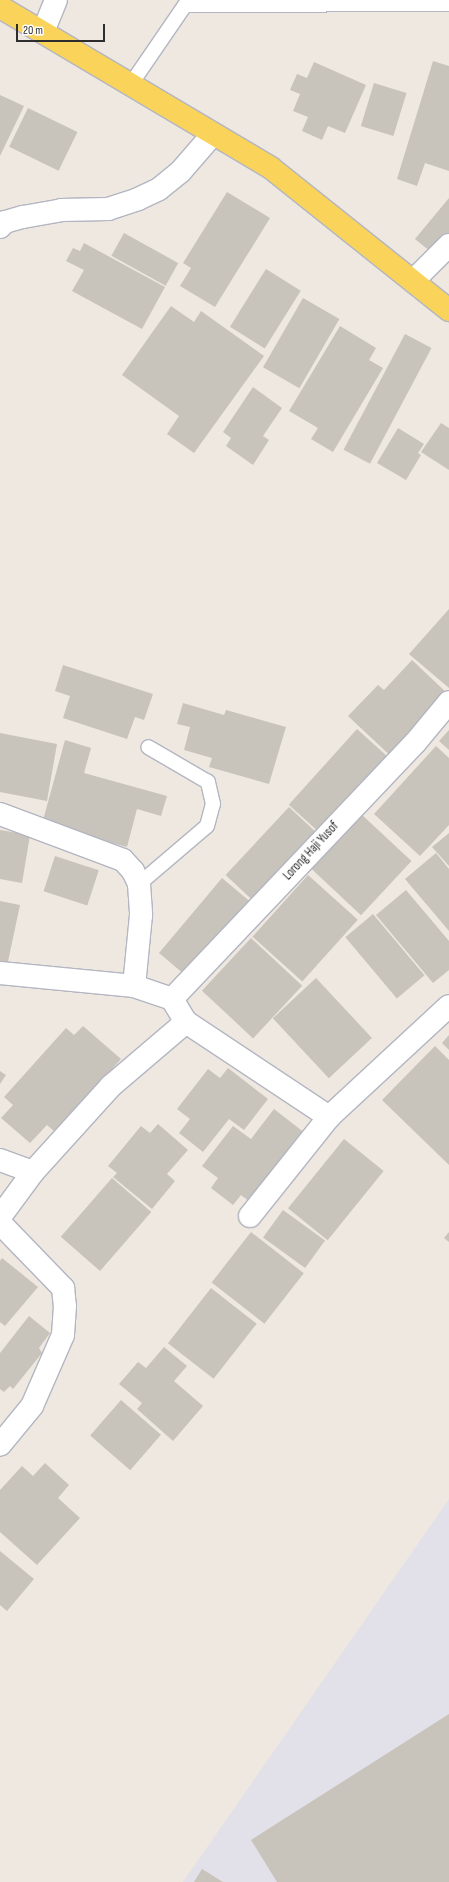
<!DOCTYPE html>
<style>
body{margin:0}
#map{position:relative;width:449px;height:1882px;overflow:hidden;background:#efe8e0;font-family:"Sofia Sans Condensed",sans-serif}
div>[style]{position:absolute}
.industrial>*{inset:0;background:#e2e0e8}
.building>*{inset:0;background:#c8c3bb;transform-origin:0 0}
.roads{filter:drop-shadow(1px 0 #b3b6c2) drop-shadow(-1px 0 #b3b6c2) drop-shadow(0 1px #b3b6c2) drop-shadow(0 -1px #b3b6c2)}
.service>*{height:14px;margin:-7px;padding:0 7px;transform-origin:7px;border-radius:7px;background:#fff}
.minor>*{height:22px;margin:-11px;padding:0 11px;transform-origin:11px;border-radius:11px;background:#fff}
.primary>*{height:22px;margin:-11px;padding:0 11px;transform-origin:11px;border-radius:11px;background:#fad35a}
span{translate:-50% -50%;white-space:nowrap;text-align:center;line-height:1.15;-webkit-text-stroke:3px #fff;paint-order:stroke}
.street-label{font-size:13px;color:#2d2d2d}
.scale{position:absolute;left:16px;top:24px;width:89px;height:18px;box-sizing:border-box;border:2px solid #2d2d2d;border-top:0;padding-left:5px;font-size:12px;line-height:14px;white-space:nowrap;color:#2d2d2d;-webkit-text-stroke:3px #fff;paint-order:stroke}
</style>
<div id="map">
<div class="industrial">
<i style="clip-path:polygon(449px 1499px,449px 1882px,183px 1882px)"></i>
</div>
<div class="building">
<i style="clip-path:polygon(433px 61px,449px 66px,449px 171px,425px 163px,417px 186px,397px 179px)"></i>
<i style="clip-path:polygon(314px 62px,366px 85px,345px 133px,328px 126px,322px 140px,302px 131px,308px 117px,293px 111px,300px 94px,290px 90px,297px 74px,307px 78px)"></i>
<i style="left:374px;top:83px;width:34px;height:45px;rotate:17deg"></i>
<i style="clip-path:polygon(0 95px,24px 106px,0 156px)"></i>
<i style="left:28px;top:108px;width:55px;height:43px;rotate:26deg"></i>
<i style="clip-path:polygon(227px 192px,270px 218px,215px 307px,180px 286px,191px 268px,183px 263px)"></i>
<i style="clip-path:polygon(449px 198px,449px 241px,436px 256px,415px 239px)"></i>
<i style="left:124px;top:233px;width:62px;height:26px;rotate:29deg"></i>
<i style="clip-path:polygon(84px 243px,165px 287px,142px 329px,72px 291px,84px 270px,66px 261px,73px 248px,80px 251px)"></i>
<i style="left:266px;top:269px;width:41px;height:68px;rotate:32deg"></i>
<i style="left:303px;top:298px;width:42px;height:80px;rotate:30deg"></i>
<i style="clip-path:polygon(171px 306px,194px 322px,201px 311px,264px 356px,194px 453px,167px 434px,179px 416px,122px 375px)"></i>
<i style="clip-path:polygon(340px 326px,376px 348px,369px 360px,383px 368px,333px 452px,311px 439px,318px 428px,289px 411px)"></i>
<i style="left:405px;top:334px;width:30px;height:131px;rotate:28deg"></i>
<i style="clip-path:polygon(253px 387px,282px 408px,263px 436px,269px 440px,253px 465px,226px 446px,231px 438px,223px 432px)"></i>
<i style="clip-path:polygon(441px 423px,449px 428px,449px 470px,421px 452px)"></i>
<i style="clip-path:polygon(398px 428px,424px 444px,418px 453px,421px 455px,406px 480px,377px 463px)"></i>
<i style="clip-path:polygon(449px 609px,449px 688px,409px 654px)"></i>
<i style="clip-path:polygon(412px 660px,449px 695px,396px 761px,348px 716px,378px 685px,384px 690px)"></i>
<i style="clip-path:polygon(63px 665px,153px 694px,144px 720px,135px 717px,127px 739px,63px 718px,70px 696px,55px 691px)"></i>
<i style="clip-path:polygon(183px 703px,224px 715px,226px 710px,286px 727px,269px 784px,209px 767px,212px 758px,184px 750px,190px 727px,177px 724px)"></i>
<i style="left:357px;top:729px;width:51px;height:102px;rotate:42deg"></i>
<i style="clip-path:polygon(449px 730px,449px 750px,439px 741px)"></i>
<i style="clip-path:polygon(0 733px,57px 744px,47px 801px,0 792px)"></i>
<i style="clip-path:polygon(65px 740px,91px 748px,84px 773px,167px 796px,161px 816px,137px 809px,127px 847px,42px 824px)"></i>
<i style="clip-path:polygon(436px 746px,449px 758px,449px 825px,420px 856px,374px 814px)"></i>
<i style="left:289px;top:807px;width:48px;height:93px;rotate:43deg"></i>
<i style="left:361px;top:814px;width:69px;height:74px;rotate:43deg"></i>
<i style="clip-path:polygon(0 830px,30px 835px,22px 883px,0 879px)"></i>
<i style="clip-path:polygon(449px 833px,449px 866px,432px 847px)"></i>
<i style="clip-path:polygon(436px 853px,449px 869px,449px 931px,405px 879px)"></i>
<i style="left:55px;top:856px;width:46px;height:37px;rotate:18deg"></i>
<i style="left:308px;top:875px;width:67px;height:83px;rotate:42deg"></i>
<i style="left:222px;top:878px;width:48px;height:98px;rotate:40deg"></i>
<i style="clip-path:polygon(406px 890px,449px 941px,449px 970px,433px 983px,376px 915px)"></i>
<i style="clip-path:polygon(0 901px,20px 905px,6px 971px,0 970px)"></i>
<i style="left:373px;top:914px;width:80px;height:36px;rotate:50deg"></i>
<i style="left:251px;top:938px;width:70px;height:72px;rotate:43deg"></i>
<i style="left:316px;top:978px;width:82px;height:59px;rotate:47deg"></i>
<i style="clip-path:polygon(83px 1026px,121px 1059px,56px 1133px,47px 1125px,30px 1143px,1px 1118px,13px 1105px,4px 1097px,66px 1028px,74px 1035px)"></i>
<i style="clip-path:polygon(449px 1035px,449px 1050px,442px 1043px)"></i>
<i style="clip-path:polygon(435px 1046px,449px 1060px,449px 1165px,382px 1100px)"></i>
<i style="clip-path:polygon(228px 1068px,268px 1099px,244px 1130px,229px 1119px,203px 1152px,179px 1133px,190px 1119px,177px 1109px,208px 1069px,220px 1078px)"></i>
<i style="clip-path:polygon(0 1071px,6px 1075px,0 1084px)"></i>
<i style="clip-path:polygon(274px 1109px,310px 1137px,250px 1202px,241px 1195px,233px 1205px,211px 1188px,218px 1178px,202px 1166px,233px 1126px,251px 1139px)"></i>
<i style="clip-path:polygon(158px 1124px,188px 1150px,167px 1174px,175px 1181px,152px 1209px,113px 1177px,117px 1173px,108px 1166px,141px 1126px,150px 1133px)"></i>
<i style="left:344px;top:1139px;width:51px;height:89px;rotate:39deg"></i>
<i style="left:112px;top:1178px;width:52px;height:78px;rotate:41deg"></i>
<i style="left:283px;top:1210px;width:52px;height:34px;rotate:36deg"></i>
<i style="left:251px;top:1232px;width:67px;height:64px;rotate:38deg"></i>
<i style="clip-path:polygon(449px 1232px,449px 1242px,444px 1238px)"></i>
<i style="clip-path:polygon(2px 1258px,38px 1287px,5px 1326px,0 1322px,0 1261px)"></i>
<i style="left:211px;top:1288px;width:58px;height:70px;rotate:38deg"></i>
<i style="clip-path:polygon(29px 1316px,50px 1333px,39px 1348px,42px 1353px,13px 1389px,10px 1386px,4px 1392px,0 1389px,0 1353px)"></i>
<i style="clip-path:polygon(164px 1347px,187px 1366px,174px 1381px,203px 1406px,173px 1441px,137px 1409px,142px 1403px,119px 1384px,138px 1362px,146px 1368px)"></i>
<i style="left:121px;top:1400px;width:53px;height:47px;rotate:41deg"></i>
<i style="clip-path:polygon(45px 1463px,69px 1485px,58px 1498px,80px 1518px,37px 1565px,0 1532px,0 1490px,22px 1466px,33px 1476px)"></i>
<i style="clip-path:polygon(0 1551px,34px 1579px,7px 1611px,0 1605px)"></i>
<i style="clip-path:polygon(449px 1714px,449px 1882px,277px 1882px,251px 1840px)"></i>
<i style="clip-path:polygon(202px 1869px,223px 1882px,194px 1882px)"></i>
</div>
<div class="roads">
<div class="service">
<i style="left:131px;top:84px;width:96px;rotate:-55.6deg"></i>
<i style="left:185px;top:5px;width:264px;rotate:-0.2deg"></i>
<i style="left:139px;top:884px;width:89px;rotate:-40.5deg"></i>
<i style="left:207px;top:826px;width:23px;rotate:-75deg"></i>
<i style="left:213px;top:804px;width:23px;rotate:-103deg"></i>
<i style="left:208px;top:782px;width:69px;rotate:-149.7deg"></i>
</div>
<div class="minor">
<i style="left:43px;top:32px;width:35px;rotate:-68deg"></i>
<i style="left:0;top:227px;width:7px;rotate:-45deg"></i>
<i style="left:5px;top:222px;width:19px;rotate:-16deg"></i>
<i style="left:23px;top:217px;width:39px;rotate:-10deg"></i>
<i style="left:61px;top:210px;width:47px;rotate:-1.2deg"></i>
<i style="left:108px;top:209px;width:32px;rotate:-18deg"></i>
<i style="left:138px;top:199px;width:23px;rotate:-25deg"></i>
<i style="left:159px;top:189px;width:28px;rotate:-39deg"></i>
<i style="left:181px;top:171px;width:49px;rotate:-49.1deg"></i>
<i style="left:413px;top:281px;width:51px;rotate:-45deg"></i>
<i style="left:0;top:814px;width:131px;rotate:20.5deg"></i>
<i style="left:123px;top:860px;width:15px;rotate:48deg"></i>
<i style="left:133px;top:871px;width:14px;rotate:65deg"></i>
<i style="left:139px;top:884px;width:31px;rotate:86deg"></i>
<i style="left:141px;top:915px;width:71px;rotate:95.6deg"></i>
<i style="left:134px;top:986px;width:40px;rotate:18.9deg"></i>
<i style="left:172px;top:999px;width:27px;rotate:59deg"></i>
<i style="left:186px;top:1022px;width:172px;rotate:33.6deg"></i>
<i style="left:329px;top:1117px;width:163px;rotate:-42.8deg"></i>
<i style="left:0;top:973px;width:135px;rotate:5.5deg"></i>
<i style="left:172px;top:999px;width:353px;rotate:-46.5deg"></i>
<i style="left:415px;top:743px;width:53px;rotate:-50.3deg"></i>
<i style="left:0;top:1160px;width:35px;rotate:20deg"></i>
<i style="left:250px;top:1216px;width:127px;rotate:-51.4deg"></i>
<i style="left:0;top:1217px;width:56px;rotate:-53.7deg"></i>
<i style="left:33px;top:1172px;width:116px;rotate:-47.8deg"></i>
<i style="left:111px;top:1086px;width:99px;rotate:-40.5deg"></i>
<i style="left:0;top:1223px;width:91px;rotate:45.9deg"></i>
<i style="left:63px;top:1288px;width:18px;rotate:84deg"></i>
<i style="left:65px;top:1306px;width:29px;rotate:94deg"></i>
<i style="left:63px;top:1335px;width:77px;rotate:113.6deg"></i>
<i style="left:32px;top:1406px;width:50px;rotate:129.4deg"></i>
</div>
<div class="primary">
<i style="left:0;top:7px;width:315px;rotate:30.7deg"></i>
<i style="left:271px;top:168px;width:228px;rotate:38.6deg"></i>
</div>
</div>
<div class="street-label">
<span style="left:311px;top:851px;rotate:-47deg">Lorong Haji Yusof</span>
</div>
<div class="scale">20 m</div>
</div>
